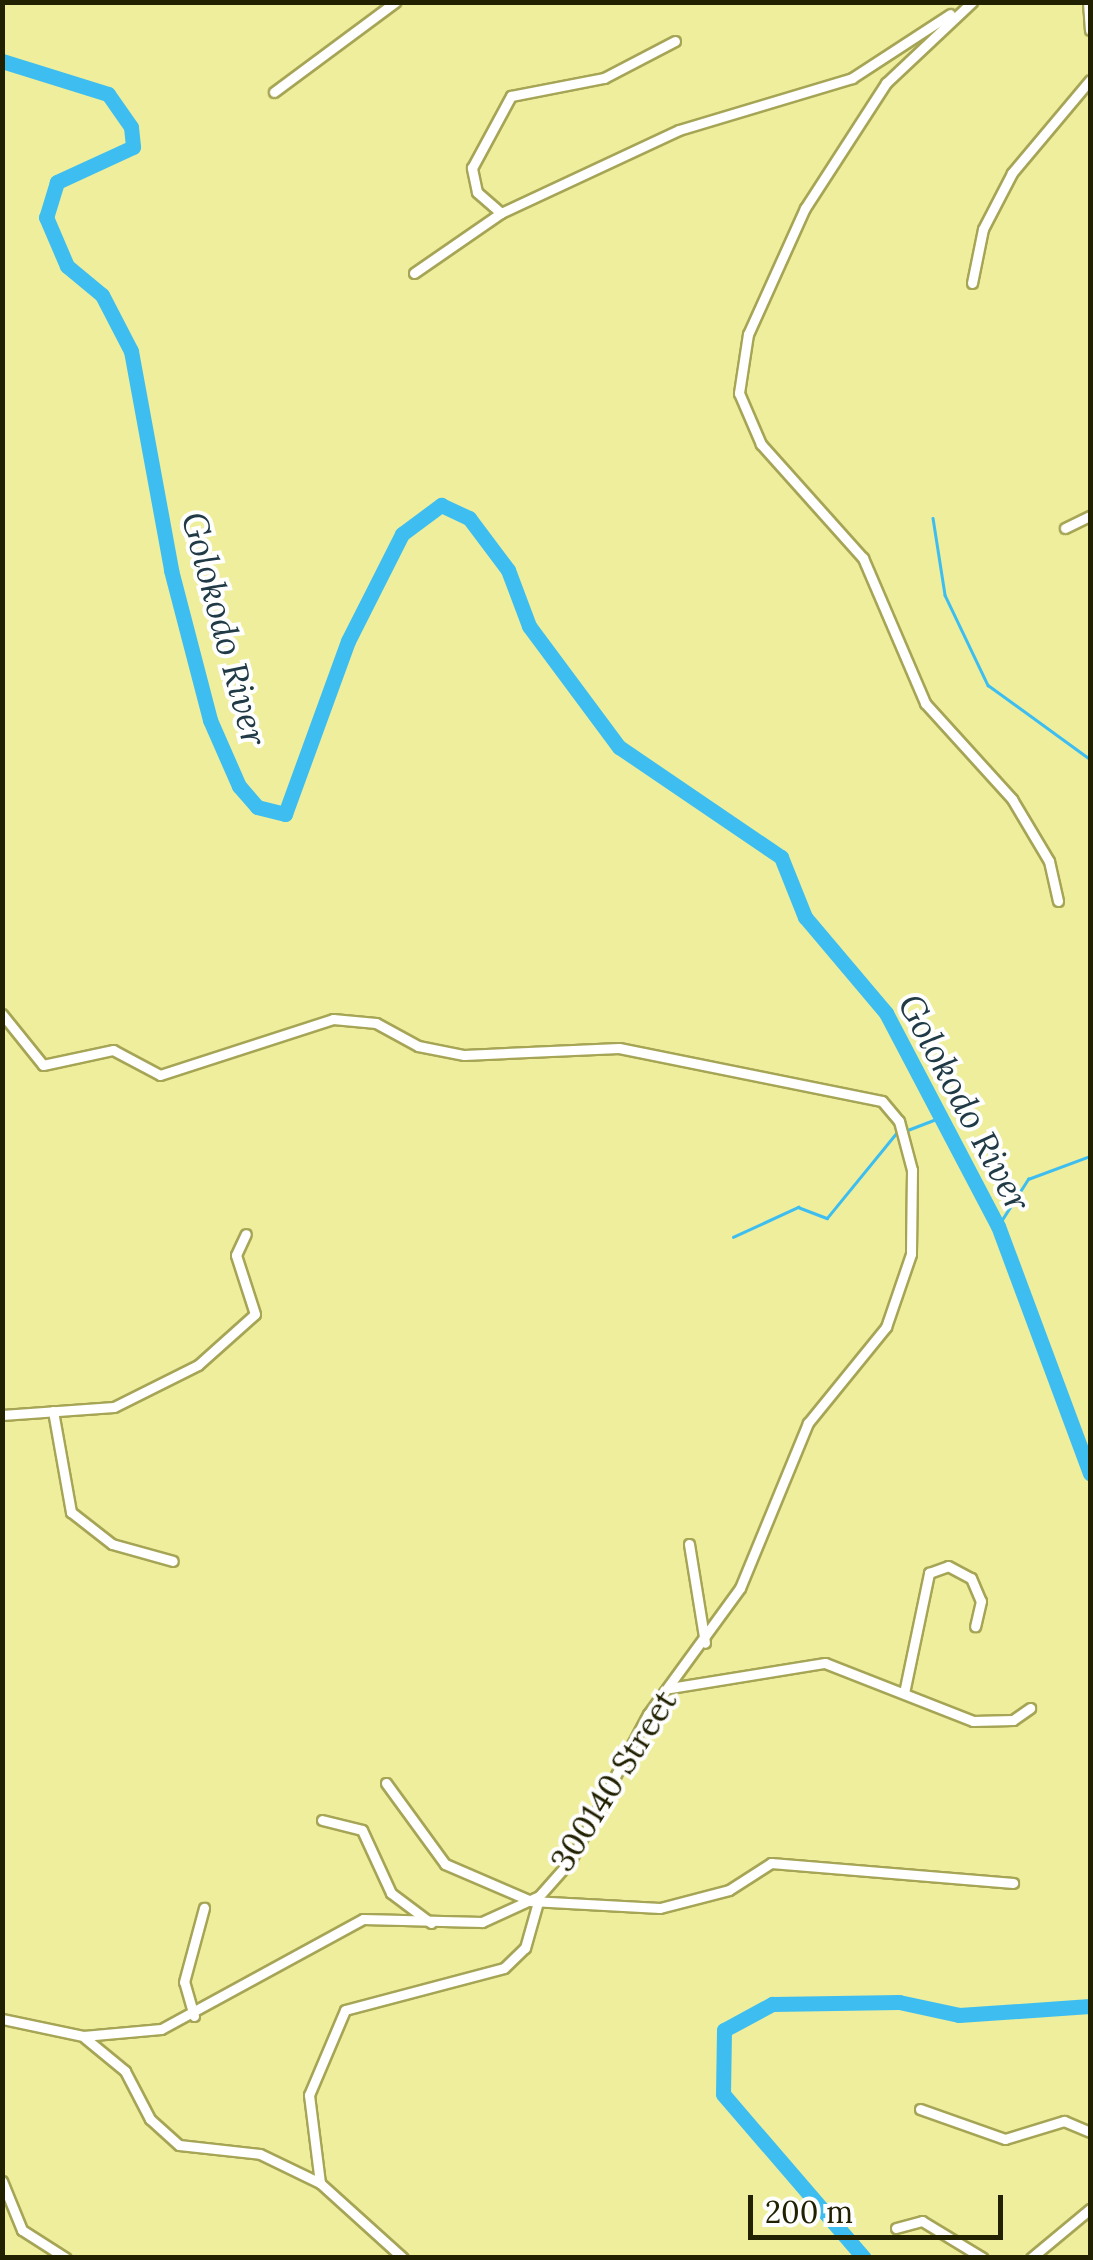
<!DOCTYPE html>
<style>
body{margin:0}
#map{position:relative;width:1093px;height:2260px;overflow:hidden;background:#eeee9d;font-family:Lora,serif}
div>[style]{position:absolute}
.stream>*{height:2.5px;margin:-1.25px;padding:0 1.25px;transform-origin:1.25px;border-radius:1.25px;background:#3ebef0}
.river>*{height:15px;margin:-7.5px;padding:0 7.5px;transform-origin:7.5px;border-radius:7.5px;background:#3ebef0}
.roads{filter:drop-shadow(2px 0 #a6a556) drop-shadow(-2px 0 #a6a556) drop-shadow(0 2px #a6a556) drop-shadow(0 -2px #a6a556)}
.minor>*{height:9px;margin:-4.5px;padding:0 4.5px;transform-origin:4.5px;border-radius:4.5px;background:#fff}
span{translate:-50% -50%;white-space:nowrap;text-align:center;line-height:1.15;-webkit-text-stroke:8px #fff;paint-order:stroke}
.street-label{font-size:32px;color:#212000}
.water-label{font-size:35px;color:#203a46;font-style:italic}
.frame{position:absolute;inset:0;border:5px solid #212000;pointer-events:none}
.scale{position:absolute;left:748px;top:2195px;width:255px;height:45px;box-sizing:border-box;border:5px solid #212000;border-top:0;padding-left:12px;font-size:30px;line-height:35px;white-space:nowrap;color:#212000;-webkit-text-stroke:8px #fff;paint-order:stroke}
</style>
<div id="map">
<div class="stream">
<i style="left:933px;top:518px;width:78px;rotate:81.1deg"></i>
<i style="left:945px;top:595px;width:100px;rotate:64.5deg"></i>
<i style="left:988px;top:685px;width:126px;rotate:36deg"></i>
<i style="left:905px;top:1131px;width:42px;rotate:-21deg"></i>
<i style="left:998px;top:1226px;width:56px;rotate:-57.4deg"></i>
<i style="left:1028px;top:1179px;width:66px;rotate:-20.4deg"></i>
<i style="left:733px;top:1237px;width:72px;rotate:-24.8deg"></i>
<i style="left:798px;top:1207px;width:31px;rotate:21deg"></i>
<i style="left:827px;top:1218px;width:112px;rotate:-50.8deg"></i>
</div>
<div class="river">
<i style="left:2px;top:61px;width:111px;rotate:17.3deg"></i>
<i style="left:108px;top:94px;width:40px;rotate:55.1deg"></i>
<i style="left:131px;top:127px;width:20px;rotate:84deg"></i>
<i style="left:133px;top:147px;width:84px;rotate:155.3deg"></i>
<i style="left:57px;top:182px;width:37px;rotate:107deg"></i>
<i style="left:46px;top:217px;width:53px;rotate:66.8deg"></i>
<i style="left:67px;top:266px;width:45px;rotate:39.6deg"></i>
<i style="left:102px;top:295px;width:63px;rotate:62.6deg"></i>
<i style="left:131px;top:351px;width:223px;rotate:79.6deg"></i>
<i style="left:171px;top:570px;width:155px;rotate:75.4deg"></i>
<i style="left:210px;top:720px;width:72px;rotate:66.3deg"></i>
<i style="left:239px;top:786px;width:28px;rotate:49deg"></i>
<i style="left:257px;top:807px;width:29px;rotate:14deg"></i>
<i style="left:285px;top:814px;width:184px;rotate:-70deg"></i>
<i style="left:348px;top:641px;width:120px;rotate:-63.2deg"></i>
<i style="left:402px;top:534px;width:49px;rotate:-36.6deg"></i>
<i style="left:441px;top:505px;width:31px;rotate:25deg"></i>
<i style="left:469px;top:518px;width:65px;rotate:53.1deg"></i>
<i style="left:508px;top:570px;width:60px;rotate:69.4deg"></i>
<i style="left:529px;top:626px;width:151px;rotate:53.4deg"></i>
<i style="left:619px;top:747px;width:196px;rotate:34.2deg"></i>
<i style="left:781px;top:857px;width:65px;rotate:68.2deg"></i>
<i style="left:805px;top:917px;width:126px;rotate:49.8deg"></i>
<i style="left:886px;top:1013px;width:241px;rotate:62.3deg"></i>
<i style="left:998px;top:1226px;width:264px;rotate:69.6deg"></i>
<i style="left:864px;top:2258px;width:216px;rotate:-130.7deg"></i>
<i style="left:723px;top:2094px;width:64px;rotate:-89.1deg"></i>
<i style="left:724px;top:2030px;width:55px;rotate:-28.4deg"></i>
<i style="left:772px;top:2004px;width:127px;rotate:-0.9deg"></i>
<i style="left:899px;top:2002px;width:61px;rotate:12.2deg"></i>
<i style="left:959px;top:2015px;width:131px;rotate:-3.9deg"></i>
</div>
<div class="roads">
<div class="minor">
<i style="left:972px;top:2px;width:118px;rotate:136.7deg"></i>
<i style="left:886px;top:83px;width:149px;rotate:122.9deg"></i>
<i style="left:805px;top:208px;width:138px;rotate:114.3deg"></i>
<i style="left:748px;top:334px;width:60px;rotate:98.7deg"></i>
<i style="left:739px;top:393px;width:56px;rotate:66.7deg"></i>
<i style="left:761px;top:444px;width:153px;rotate:48.2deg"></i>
<i style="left:863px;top:558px;width:158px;rotate:66.8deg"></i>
<i style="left:925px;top:703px;width:130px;rotate:47.8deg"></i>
<i style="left:1012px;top:799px;width:72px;rotate:59.2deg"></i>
<i style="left:1049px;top:861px;width:41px;rotate:77.3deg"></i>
<i style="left:1088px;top:2px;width:28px;rotate:86deg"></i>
<i style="left:274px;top:92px;width:151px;rotate:-36.6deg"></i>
<i style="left:501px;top:213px;width:32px;rotate:-139deg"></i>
<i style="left:477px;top:192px;width:25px;rotate:-102deg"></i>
<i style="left:472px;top:168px;width:82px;rotate:-61.6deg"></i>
<i style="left:511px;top:96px;width:95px;rotate:-11deg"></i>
<i style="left:604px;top:78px;width:80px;rotate:-27.5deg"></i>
<i style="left:414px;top:273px;width:106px;rotate:-34.6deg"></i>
<i style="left:501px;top:213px;width:196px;rotate:-25deg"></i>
<i style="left:679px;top:130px;width:181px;rotate:-16.7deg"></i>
<i style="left:852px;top:78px;width:117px;rotate:-33.1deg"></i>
<i style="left:972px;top:283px;width:55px;rotate:-78.5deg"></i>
<i style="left:983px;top:229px;width:63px;rotate:-62.6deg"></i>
<i style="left:1012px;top:173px;width:121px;rotate:-50deg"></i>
<i style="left:1065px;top:528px;width:28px;rotate:-26deg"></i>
<i style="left:2px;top:1014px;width:65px;rotate:51.2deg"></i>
<i style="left:43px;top:1065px;width:72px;rotate:-12.1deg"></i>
<i style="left:113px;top:1050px;width:53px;rotate:28deg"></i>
<i style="left:160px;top:1075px;width:182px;rotate:-17.9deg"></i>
<i style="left:333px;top:1019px;width:43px;rotate:5.3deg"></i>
<i style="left:376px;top:1023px;width:48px;rotate:28.7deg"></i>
<i style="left:418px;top:1046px;width:47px;rotate:11.1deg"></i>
<i style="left:464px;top:1055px;width:155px;rotate:-2.6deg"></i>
<i style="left:619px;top:1048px;width:268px;rotate:11.4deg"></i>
<i style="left:882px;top:1101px;width:26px;rotate:50deg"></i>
<i style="left:899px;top:1121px;width:51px;rotate:75.1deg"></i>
<i style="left:912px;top:1170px;width:84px;rotate:90.7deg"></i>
<i style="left:911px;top:1254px;width:77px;rotate:108.9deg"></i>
<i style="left:886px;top:1327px;width:124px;rotate:129.1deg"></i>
<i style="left:808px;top:1423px;width:178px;rotate:112.4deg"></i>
<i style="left:740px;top:1588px;width:156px;rotate:126.1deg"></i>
<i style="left:648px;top:1714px;width:165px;rotate:117.8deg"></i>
<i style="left:571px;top:1860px;width:48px;rotate:131.6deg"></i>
<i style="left:539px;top:1896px;width:63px;rotate:155.5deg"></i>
<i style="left:482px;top:1922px;width:119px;rotate:-178.6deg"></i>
<i style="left:363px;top:1919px;width:230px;rotate:151.4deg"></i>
<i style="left:161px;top:2029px;width:78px;rotate:174.9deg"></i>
<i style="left:83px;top:2036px;width:83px;rotate:-168.1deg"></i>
<i style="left:53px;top:1411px;width:103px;rotate:79.9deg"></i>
<i style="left:71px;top:1512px;width:52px;rotate:38deg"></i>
<i style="left:112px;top:1544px;width:63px;rotate:15.6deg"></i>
<i style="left:2px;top:1415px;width:112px;rotate:-4.1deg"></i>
<i style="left:114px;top:1407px;width:94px;rotate:-26.6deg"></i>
<i style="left:198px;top:1365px;width:76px;rotate:-41.8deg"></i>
<i style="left:255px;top:1314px;width:62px;rotate:-107.9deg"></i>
<i style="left:236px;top:1255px;width:23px;rotate:-65deg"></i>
<i style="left:689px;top:1544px;width:100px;rotate:80.8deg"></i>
<i style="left:670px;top:1688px;width:157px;rotate:-9.2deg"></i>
<i style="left:825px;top:1663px;width:159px;rotate:21.4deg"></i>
<i style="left:973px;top:1721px;width:40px;rotate:-1.4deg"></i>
<i style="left:1013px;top:1720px;width:21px;rotate:-35deg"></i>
<i style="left:904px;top:1693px;width:123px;rotate:-78.2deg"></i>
<i style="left:929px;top:1573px;width:20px;rotate:-20deg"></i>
<i style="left:948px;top:1566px;width:26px;rotate:28deg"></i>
<i style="left:971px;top:1578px;width:25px;rotate:67deg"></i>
<i style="left:981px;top:1601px;width:26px;rotate:103deg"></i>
<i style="left:386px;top:1783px;width:100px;rotate:53.9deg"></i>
<i style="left:445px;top:1864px;width:94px;rotate:23.3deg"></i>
<i style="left:531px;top:1901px;width:129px;rotate:3.1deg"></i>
<i style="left:660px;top:1908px;width:71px;rotate:-14.6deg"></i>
<i style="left:729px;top:1890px;width:50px;rotate:-32.7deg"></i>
<i style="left:771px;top:1863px;width:243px;rotate:4.7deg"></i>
<i style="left:322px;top:1820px;width:41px;rotate:14deg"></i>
<i style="left:362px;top:1830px;width:69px;rotate:65.3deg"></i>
<i style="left:391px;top:1893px;width:50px;rotate:36.9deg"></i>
<i style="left:194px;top:2016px;width:35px;rotate:-106deg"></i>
<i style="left:184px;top:1982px;width:77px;rotate:-74.9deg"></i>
<i style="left:85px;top:2038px;width:52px;rotate:39.5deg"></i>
<i style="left:125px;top:2071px;width:54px;rotate:62.5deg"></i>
<i style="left:150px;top:2119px;width:39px;rotate:42deg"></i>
<i style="left:179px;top:2145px;width:81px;rotate:6.3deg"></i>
<i style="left:260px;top:2154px;width:67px;rotate:25.8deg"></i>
<i style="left:320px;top:2183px;width:112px;rotate:42.1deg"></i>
<i style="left:920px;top:2109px;width:90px;rotate:19.4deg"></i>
<i style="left:1005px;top:2139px;width:62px;rotate:-17deg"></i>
<i style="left:1064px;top:2121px;width:28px;rotate:23deg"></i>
<i style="left:2px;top:2181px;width:53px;rotate:67.8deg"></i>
<i style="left:22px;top:2230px;width:52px;rotate:32.5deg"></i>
<i style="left:320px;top:2183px;width:89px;rotate:-97.1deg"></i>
<i style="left:309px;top:2095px;width:92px;rotate:-67deg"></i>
<i style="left:345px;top:2010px;width:164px;rotate:-14.8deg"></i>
<i style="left:504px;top:1968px;width:29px;rotate:-44deg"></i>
<i style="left:525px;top:1948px;width:48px;rotate:-74.2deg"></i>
<i style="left:896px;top:2228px;width:27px;rotate:-15deg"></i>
<i style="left:922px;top:2221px;width:71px;rotate:31.2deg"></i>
<i style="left:1031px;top:2258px;width:77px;rotate:-39.7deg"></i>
</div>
</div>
<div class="street-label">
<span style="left:614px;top:1781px;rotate:-58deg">300140 Street</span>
</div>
<div class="water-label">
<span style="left:224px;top:629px;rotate:75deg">Golokodo River</span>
<span style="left:964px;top:1103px;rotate:62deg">Golokodo River</span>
</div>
<div class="frame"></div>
<div class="scale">200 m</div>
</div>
